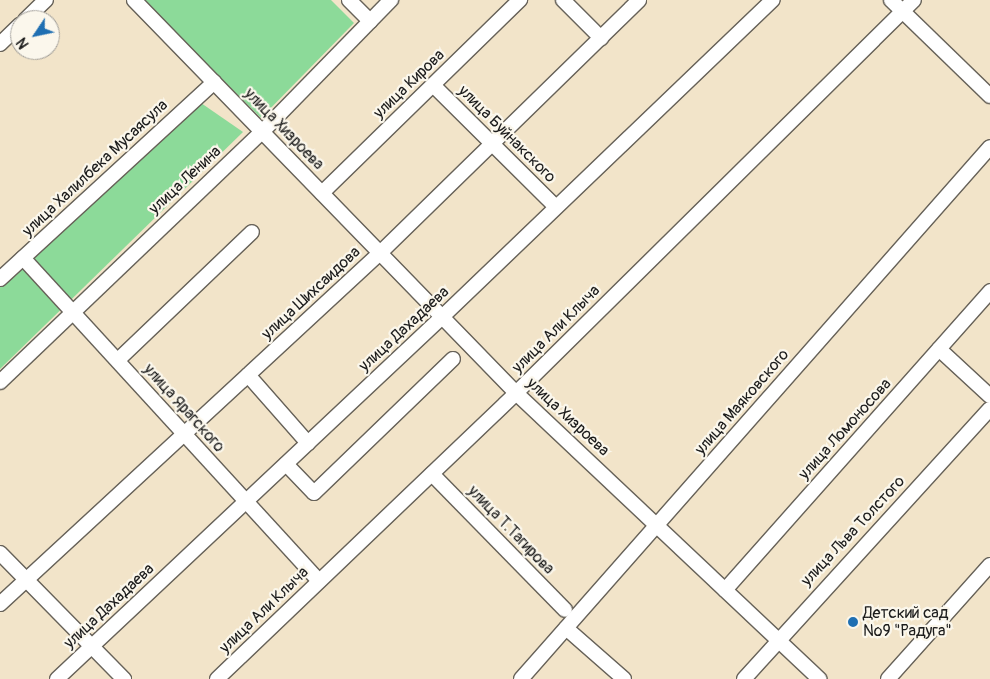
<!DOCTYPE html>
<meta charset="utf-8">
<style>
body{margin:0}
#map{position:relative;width:990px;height:679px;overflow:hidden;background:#f2e4c9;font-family:Pangolin,sans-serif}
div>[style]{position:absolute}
.green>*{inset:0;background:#8cda99}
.roads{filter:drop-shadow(1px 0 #676259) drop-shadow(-1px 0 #676259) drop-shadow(0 1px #676259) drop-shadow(0 -1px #676259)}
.minor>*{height:14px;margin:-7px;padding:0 7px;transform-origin:7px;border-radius:7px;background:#fff}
.dots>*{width:14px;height:14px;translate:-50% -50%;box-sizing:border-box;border:2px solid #fbf7ec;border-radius:50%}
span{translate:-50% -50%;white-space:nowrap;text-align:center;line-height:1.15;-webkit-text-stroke:4.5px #fbf7ec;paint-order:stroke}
.street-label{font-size:16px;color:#1c1c1c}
.poi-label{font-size:16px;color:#1c1c1c}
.left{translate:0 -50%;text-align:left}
.north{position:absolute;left:10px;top:10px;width:50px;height:50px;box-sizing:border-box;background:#fbf7ec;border:1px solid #a29f99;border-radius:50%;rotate:236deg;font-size:14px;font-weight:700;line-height:20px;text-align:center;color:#1c1c1c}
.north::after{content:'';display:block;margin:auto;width:18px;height:22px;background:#1f6fb2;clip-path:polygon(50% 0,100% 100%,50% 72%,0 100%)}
</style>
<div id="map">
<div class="green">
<i style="clip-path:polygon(142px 0,331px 0,354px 23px,261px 118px)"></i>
<i style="clip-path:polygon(201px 103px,243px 132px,0 369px,0 286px)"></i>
</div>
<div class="roads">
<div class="minor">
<i style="left:134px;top:0;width:548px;rotate:45.81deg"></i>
<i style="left:516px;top:393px;width:417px;rotate:43.3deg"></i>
<i style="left:349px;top:0;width:30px;rotate:45deg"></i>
<i style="left:563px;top:0;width:54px;rotate:45deg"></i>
<i style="left:891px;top:0;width:138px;rotate:44.1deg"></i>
<i style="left:25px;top:20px;width:29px;rotate:-44deg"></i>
<i style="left:0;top:44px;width:28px;rotate:-44deg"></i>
<i style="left:433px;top:85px;width:173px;rotate:44.8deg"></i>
<i style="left:322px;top:193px;width:277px;rotate:-44.3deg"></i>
<i style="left:23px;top:258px;width:438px;rotate:47.5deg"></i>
<i style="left:0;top:279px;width:291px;rotate:-42.6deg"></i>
<i style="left:939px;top:349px;width:69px;rotate:42.7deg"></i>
<i style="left:118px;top:360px;width:185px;rotate:-43.7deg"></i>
<i style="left:248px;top:375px;width:91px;rotate:48.6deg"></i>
<i style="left:0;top:382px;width:362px;rotate:-43.7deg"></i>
<i style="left:262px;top:132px;width:185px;rotate:-45.7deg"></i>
<i style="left:286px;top:464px;width:40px;rotate:46deg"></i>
<i style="left:314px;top:493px;width:193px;rotate:-44deg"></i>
<i style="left:432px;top:474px;width:190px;rotate:45.6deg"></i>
<i style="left:0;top:553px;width:177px;rotate:45.5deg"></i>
<i style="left:725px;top:590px;width:400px;rotate:-48.4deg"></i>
<i style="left:0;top:604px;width:517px;rotate:-42.73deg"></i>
<i style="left:380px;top:253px;width:362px;rotate:-44.3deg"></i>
<i style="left:566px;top:628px;width:77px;rotate:41.3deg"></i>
<i style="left:57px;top:679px;width:528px;rotate:-43.24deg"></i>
<i style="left:442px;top:317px;width:458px;rotate:-43.8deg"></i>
<i style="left:217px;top:679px;width:414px;rotate:-43.7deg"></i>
<i style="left:516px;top:393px;width:559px;rotate:-44.64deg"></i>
<i style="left:521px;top:679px;width:709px;rotate:-48.6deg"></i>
<i style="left:744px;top:679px;width:365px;rotate:-47.7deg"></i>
<i style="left:888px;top:679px;width:153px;rotate:-48.2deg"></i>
</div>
</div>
<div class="dots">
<i style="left:853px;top:622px;background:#1f6fb2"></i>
</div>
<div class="street-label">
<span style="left:409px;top:84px;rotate:-44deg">улица Кирова</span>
<span style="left:284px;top:129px;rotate:46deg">улица Хизроева</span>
<span style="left:507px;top:134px;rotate:45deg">улица Буйнакского</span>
<span style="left:95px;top:168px;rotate:-43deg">улица Халилбека Мусаясула</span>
<span style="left:185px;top:180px;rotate:-43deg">улица Ленина</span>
<span style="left:311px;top:293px;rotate:-43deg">улица Шихсаидова</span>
<span style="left:404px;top:329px;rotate:-43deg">улица Дахадаева</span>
<span style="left:556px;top:329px;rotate:-45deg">улица Али Клыча</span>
<span style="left:742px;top:402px;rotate:-49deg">улица Маяковского</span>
<span style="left:184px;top:408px;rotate:48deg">улица Ярагского</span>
<span style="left:568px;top:417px;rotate:43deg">улица Хизроева</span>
<span style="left:845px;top:429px;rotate:-48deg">улица Ломоносова</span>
<span style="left:511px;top:530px;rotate:46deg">улица Т.Тагирова</span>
<span style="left:853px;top:531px;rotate:-47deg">улица Льва Толстого</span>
<span style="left:109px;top:606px;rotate:-43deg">улица Дахадаева</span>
<span style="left:264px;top:610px;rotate:-44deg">улица Али Клыча</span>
</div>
<div class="poi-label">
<span class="left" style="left:863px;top:622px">Детский сад<br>№9 "Радуга"</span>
</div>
<div class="north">N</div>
</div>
